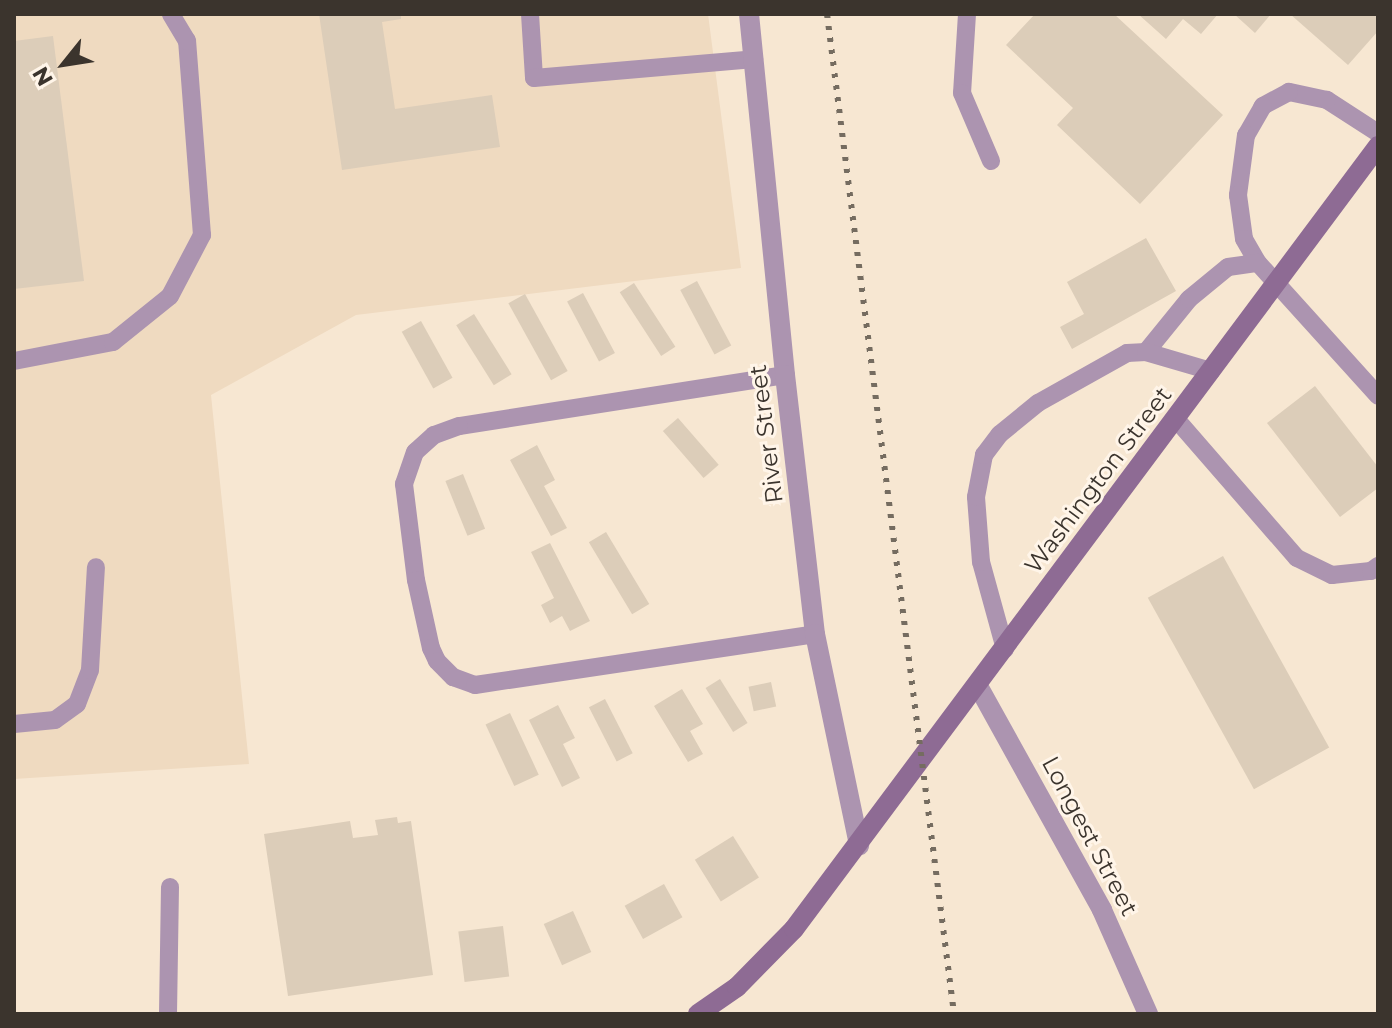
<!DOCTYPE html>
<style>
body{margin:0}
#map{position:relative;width:1392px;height:1028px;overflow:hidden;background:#f7e7d2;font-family:Montserrat,sans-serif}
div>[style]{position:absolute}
.built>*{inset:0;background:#efdac0}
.building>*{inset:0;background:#dccdb9;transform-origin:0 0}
.lane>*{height:18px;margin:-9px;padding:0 9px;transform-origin:9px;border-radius:9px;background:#ac94b0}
.street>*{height:20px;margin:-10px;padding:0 10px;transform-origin:10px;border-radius:10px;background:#ac94b0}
.secondary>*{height:20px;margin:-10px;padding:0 10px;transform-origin:10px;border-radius:10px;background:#8e6b94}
.rail>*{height:6px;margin-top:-3px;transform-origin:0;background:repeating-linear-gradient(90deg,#756c60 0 4px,transparent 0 12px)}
span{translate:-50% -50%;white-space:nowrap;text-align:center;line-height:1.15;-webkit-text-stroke:6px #fff5e9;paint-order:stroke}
.street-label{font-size:24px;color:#3b342d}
.frame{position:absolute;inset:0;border:16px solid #3b342d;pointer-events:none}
.north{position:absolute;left:24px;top:24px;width:80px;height:80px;-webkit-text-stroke:6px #fff5e9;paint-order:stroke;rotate:240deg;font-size:22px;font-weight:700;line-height:32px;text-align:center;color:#3b342d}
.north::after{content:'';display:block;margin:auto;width:28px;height:36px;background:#3b342d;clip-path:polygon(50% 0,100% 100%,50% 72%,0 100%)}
</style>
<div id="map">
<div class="built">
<i style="clip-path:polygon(14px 14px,708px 14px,741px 268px,356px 315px,211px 395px,249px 764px,14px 779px)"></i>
</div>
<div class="building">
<i style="clip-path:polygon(319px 14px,401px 14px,401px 19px,382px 22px,395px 109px,492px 95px,500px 147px,342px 170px)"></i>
<i style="clip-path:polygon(1035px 14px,1114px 14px,1223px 115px,1140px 204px,1057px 125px,1073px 108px,1006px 45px)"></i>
<i style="clip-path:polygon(1138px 14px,1218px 14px,1201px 34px,1183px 19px,1166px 39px)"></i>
<i style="clip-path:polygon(1234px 14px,1271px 14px,1255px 33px)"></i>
<i style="clip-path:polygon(1290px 14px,1378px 14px,1378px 31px,1348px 65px)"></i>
<i style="clip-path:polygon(53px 36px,84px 281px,14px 289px,14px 41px)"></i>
<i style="clip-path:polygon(1146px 238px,1176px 291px,1072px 349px,1060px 327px,1084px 314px,1067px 282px)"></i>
<i style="left:697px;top:281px;width:73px;height:19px;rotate:62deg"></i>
<i style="left:634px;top:283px;width:76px;height:17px;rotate:57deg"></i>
<i style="left:583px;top:293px;width:68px;height:18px;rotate:62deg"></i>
<i style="left:525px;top:294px;width:88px;height:19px;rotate:61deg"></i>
<i style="left:474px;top:314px;width:71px;height:21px;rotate:58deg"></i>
<i style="left:421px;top:321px;width:65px;height:22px;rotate:61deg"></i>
<i style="clip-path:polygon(1315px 386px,1378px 467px,1378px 488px,1340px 517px,1267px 423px)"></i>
<i style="left:678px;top:418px;width:62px;height:20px;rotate:49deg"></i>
<i style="clip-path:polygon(537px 445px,555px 480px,544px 486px,567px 528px,551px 536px,510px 460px)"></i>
<i style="left:463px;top:474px;width:59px;height:19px;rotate:68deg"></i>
<i style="left:606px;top:532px;width:84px;height:20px;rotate:59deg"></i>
<i style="clip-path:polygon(550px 543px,590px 621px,570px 631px,562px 616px,550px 623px,541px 605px,554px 598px,531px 552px)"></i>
<i style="left:1223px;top:556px;width:219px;height:86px;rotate:61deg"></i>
<i style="left:720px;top:679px;width:52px;height:17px;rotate:58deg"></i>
<i style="left:771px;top:682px;width:25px;height:23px;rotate:78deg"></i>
<i style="clip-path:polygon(682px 689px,703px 724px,690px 731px,703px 754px,688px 762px,654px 706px)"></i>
<i style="left:605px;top:699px;width:61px;height:18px;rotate:63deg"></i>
<i style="clip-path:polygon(558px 705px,575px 738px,563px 744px,580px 778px,562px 787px,529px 720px)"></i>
<i style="left:510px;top:713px;width:68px;height:27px;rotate:65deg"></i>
<i style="clip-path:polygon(397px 817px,398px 823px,411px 821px,433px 975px,288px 996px,264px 834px,350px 821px,353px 838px,378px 835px,375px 820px)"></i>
<i style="left:733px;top:836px;width:49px;height:45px;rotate:58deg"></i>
<i style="left:664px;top:884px;width:38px;height:45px;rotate:61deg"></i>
<i style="left:573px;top:911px;width:45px;height:32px;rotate:66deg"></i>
<i style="left:503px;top:926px;width:51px;height:45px;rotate:83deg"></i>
</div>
<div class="lane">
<i style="left:530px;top:14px;width:64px;rotate:86.4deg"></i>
<i style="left:534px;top:78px;width:221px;rotate:-4.9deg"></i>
<i style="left:967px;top:14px;width:79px;rotate:93.6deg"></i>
<i style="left:962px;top:93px;width:74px;rotate:66.9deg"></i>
<i style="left:1378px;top:133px;width:61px;rotate:-147.1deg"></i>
<i style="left:1327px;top:100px;width:39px;rotate:-168deg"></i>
<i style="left:1289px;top:92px;width:30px;rotate:152deg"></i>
<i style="left:1263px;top:106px;width:34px;rotate:120deg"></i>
<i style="left:1246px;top:135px;width:61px;rotate:97.6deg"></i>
<i style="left:1238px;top:195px;width:44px;rotate:82.2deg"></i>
<i style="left:1244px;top:239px;width:28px;rotate:60deg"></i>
<i style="left:1258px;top:263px;width:179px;rotate:47.9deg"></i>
<i style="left:1146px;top:352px;width:68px;rotate:-50.9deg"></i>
<i style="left:1189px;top:299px;width:50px;rotate:-39.4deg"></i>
<i style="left:1228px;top:267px;width:30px;rotate:-8deg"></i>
<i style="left:14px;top:361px;width:101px;rotate:-10.9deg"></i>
<i style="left:113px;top:342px;width:73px;rotate:-38.9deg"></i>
<i style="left:170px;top:296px;width:69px;rotate:-62.3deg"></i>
<i style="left:202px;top:235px;width:195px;rotate:-94.4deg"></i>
<i style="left:187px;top:41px;width:31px;rotate:-121deg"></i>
<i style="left:785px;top:375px;width:330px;rotate:171.1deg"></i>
<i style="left:459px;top:426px;width:27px;rotate:160deg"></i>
<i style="left:434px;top:435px;width:25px;rotate:138deg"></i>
<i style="left:415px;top:452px;width:34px;rotate:109deg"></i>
<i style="left:404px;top:484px;width:97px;rotate:82.9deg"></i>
<i style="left:416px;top:580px;width:70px;rotate:77.6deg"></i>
<i style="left:431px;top:648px;width:14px;rotate:65deg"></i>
<i style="left:437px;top:661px;width:23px;rotate:45deg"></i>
<i style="left:453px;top:677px;width:23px;rotate:20deg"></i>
<i style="left:475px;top:685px;width:344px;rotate:-8.5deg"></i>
<i style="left:1176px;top:419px;width:184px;rotate:49deg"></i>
<i style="left:1297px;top:558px;width:39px;rotate:26deg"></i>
<i style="left:1332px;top:575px;width:39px;rotate:-6deg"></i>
<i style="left:1371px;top:571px;width:9px;rotate:-36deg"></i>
<i style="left:1005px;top:649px;width:90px;rotate:-105.4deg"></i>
<i style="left:981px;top:562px;width:65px;rotate:-94.4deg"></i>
<i style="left:976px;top:497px;width:43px;rotate:-79.2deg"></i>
<i style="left:984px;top:455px;width:26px;rotate:-53deg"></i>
<i style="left:1000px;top:434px;width:49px;rotate:-39.2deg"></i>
<i style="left:1038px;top:403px;width:102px;rotate:-29.3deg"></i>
<i style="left:1127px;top:353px;width:19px;rotate:-3deg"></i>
<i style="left:1146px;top:352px;width:68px;rotate:16.3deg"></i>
<i style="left:14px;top:724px;width:41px;rotate:-5.6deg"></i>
<i style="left:55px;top:720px;width:27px;rotate:-36deg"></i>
<i style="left:77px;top:704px;width:36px;rotate:-69deg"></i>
<i style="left:90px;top:670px;width:103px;rotate:-86.7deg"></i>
<i style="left:168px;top:1014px;width:127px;rotate:-89.1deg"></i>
</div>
<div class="street">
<i style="left:749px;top:14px;width:363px;rotate:84.3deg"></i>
<i style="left:785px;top:375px;width:261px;rotate:83.4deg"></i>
<i style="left:815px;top:634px;width:216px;rotate:78.2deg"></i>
<i style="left:978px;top:686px;width:256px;rotate:61deg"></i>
<i style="left:1102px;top:910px;width:114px;rotate:66.1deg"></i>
</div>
<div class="secondary">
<i style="left:698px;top:1014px;width:47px;rotate:-34.7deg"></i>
<i style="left:737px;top:987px;width:81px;rotate:-45.5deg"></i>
<i style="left:794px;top:929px;width:977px;rotate:-53.28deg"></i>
</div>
<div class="rail">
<i style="left:827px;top:14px;width:1008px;rotate:82.76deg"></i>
</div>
<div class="street-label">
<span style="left:766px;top:434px;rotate:-97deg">River Street</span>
<span style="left:1098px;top:480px;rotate:-53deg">Washington Street</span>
<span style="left:1090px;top:836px;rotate:62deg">Longest Street</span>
</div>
<div class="frame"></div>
<div class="north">N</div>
</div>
